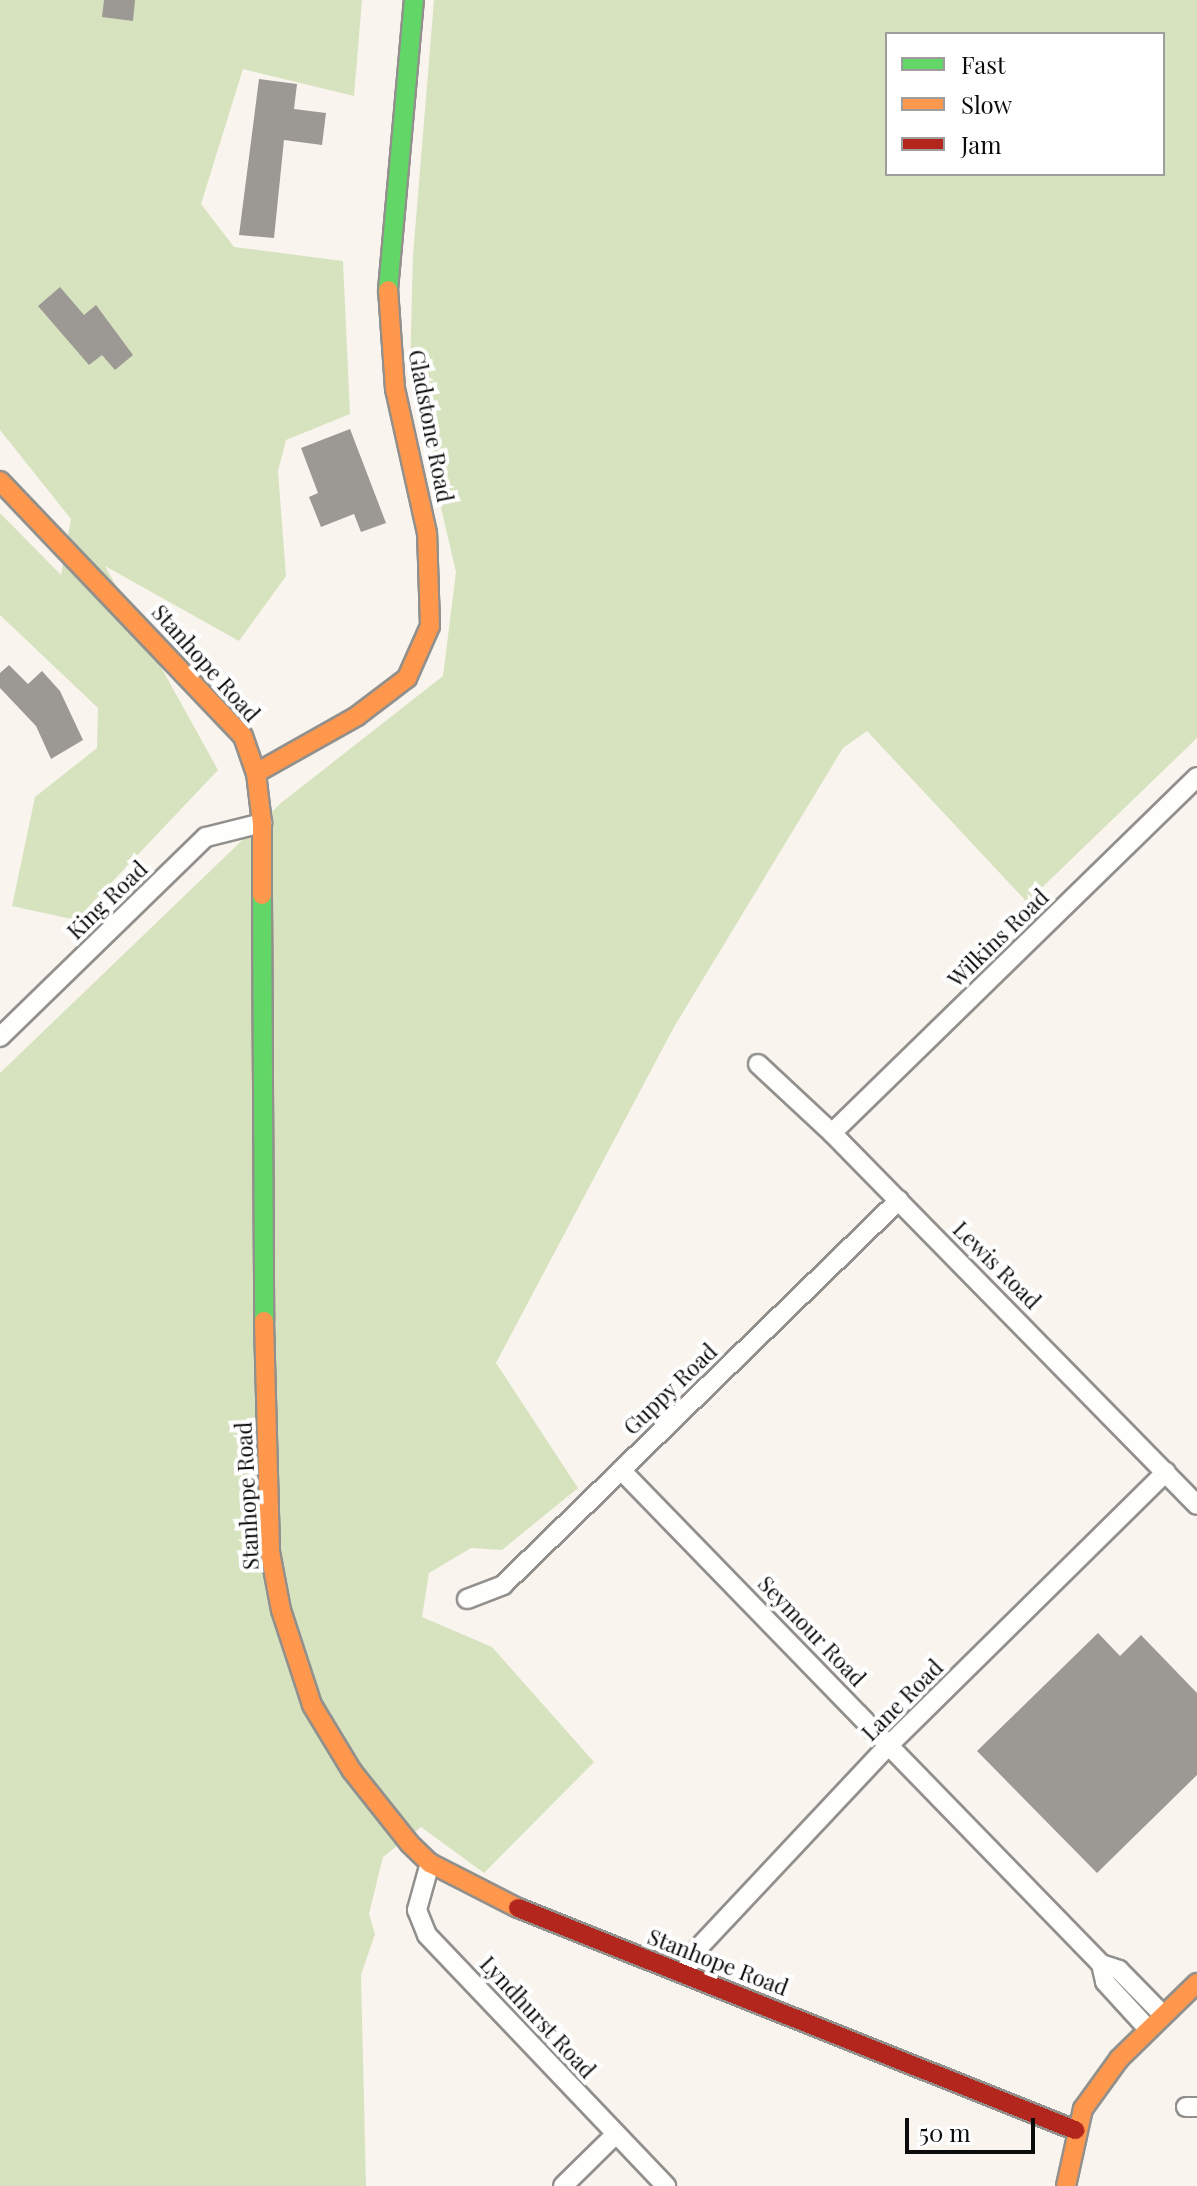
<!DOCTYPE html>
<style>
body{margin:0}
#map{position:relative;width:1197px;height:2186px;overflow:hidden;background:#f9f5ee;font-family:"Playfair Display",serif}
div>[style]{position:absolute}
.forest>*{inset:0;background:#d7e2bf}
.building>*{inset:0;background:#9c9894}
.roads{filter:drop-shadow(2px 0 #92908d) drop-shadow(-2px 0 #92908d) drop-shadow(0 2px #92908d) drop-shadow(0 -2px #92908d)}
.street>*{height:18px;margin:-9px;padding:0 9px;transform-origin:9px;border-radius:9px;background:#fefefc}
.fast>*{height:18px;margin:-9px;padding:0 9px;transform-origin:9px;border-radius:9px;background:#63d668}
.slow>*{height:18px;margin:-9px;padding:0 9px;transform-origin:9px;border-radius:9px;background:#ff974d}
.jam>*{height:18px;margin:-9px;padding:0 9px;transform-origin:9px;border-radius:9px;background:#b3261e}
span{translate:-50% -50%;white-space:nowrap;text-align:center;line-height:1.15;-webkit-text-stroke:8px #fff;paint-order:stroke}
.street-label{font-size:22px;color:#0b0b0b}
.legend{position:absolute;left:885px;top:32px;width:280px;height:144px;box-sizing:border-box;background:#fff;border:2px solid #9d9d9d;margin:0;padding:10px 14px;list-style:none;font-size:24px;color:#0b0b0b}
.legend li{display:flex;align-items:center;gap:16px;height:40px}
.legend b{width:40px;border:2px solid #9d9d9d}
.scale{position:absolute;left:905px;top:2118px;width:130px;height:36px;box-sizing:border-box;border:4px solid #0b0b0b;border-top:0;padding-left:10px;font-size:24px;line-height:28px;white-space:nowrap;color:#0b0b0b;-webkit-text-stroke:6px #fff;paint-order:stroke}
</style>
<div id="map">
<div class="forest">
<i style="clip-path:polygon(0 0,362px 0,354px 96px,243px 69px,201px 204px,234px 247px,343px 261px,350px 414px,286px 440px,278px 471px,286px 576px,239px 641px,105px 566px,218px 770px,76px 920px,12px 906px,35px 797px,97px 748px,98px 708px,0 615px,0 513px,61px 575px,71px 519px,0 430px)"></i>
<i style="clip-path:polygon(evenodd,434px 0,1197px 0,1197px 738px,1027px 902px,867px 731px,843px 748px,674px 1027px,496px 1363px,578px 1488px,502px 1550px,471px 1548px,429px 1573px,422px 1617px,492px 1647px,594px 1762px,484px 1873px,421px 1827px,383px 1857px,369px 1914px,375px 1934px,361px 1975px,366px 2186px,0 2186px,0 1073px,281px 803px,443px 676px,456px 572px,410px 375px,413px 255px,434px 0,887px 34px,1163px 34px,1163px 174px,887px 174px,887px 34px)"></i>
</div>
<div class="building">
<i style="clip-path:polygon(104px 0,135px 0,133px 21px,102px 17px)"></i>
<i style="clip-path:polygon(259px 79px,297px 84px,294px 109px,326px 113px,322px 145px,284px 140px,274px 238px,239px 235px)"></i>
<i style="clip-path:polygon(60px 287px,84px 315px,96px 305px,133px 355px,115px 370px,102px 355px,89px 365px,38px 306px)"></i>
<i style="clip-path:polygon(350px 429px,386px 523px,361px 532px,354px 514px,321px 527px,309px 497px,318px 493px,301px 448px)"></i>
<i style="clip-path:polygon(9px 665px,28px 684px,42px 671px,60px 691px,83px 740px,51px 759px,36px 726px,0 688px,0 673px)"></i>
<i style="clip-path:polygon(1098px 1633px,1120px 1656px,1141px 1635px,1197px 1693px,1197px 1775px,1097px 1873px,977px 1751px)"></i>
</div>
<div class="roads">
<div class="street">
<i style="left:0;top:1037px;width:287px;rotate:-44.2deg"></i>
<i style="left:206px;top:837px;width:58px;rotate:-14deg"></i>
<i style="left:758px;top:1064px;width:101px;rotate:43deg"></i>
<i style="left:832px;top:1133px;width:521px;rotate:45.54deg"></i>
<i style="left:832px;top:1133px;width:510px;rotate:-44.28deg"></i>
<i style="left:621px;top:1470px;width:689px;rotate:45.82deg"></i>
<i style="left:1101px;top:1964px;width:19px;rotate:18deg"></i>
<i style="left:1119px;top:1970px;width:63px;rotate:45.6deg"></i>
<i style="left:467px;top:1599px;width:39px;rotate:-21deg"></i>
<i style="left:503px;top:1585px;width:552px;rotate:-44.19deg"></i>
<i style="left:430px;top:1863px;width:49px;rotate:105.5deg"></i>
<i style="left:417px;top:1910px;width:27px;rotate:68deg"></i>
<i style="left:427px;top:1935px;width:347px;rotate:46.4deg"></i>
<i style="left:1101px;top:1964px;width:18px;rotate:77deg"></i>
<i style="left:1105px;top:1982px;width:64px;rotate:47.5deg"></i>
<i style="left:684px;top:1973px;width:31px;rotate:-59deg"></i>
<i style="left:700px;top:1946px;width:276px;rotate:-46.8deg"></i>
<i style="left:889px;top:1745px;width:389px;rotate:-44.6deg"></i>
<i style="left:1186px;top:2107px;width:11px"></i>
<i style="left:563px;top:2186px;width:74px;rotate:-44.5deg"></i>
</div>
<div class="fast">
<i style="left:388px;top:290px;width:291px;rotate:-84.9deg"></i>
<i style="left:262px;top:895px;width:426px;rotate:89.7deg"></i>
</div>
<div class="slow">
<i style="left:0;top:481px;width:352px;rotate:46.4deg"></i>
<i style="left:243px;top:736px;width:39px;rotate:71deg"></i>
<i style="left:256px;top:773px;width:50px;rotate:83.2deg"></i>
<i style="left:262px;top:823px;width:72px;rotate:90deg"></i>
<i style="left:256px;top:773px;width:116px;rotate:-29.4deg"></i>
<i style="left:357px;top:716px;width:63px;rotate:-37.2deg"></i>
<i style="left:407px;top:678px;width:57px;rotate:-66.1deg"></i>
<i style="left:430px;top:626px;width:93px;rotate:-91.8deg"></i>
<i style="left:427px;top:533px;width:148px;rotate:-102.5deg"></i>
<i style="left:395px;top:389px;width:99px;rotate:-94deg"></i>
<i style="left:264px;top:1321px;width:231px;rotate:88.5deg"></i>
<i style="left:270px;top:1552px;width:59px;rotate:79.3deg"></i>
<i style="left:281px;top:1610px;width:100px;rotate:71.9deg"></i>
<i style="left:312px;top:1705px;width:77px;rotate:58.8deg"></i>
<i style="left:352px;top:1771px;width:93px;rotate:51.5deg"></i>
<i style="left:410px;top:1844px;width:28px;rotate:44deg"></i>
<i style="left:430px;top:1863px;width:99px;rotate:27.1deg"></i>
<i style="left:1066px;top:2186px;width:79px;rotate:-77.6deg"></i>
<i style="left:1083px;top:2109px;width:62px;rotate:-54.2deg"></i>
<i style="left:1119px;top:2059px;width:109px;rotate:-44.3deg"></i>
</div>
<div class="jam">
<i style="left:518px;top:1908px;width:600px;rotate:21.73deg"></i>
</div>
</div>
<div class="street-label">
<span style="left:431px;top:426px;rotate:79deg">Gladstone Road</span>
<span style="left:206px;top:663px;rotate:48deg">Stanhope Road</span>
<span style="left:107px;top:900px;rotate:-44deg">King Road</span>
<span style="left:998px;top:938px;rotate:-44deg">Wilkins Road</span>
<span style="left:997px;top:1265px;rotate:45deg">Lewis Road</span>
<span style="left:670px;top:1389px;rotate:-44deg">Guppy Road</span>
<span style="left:247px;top:1496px;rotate:-93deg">Stanhope Road</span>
<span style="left:812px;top:1631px;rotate:46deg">Seymour Road</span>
<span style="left:902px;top:1700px;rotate:-45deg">Lane Road</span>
<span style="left:718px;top:1962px;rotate:21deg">Stanhope Road</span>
<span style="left:538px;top:2017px;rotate:47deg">Lyndhurst Road</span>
</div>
<ul class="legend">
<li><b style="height:10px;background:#63d668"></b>Fast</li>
<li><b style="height:10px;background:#ff974d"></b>Slow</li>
<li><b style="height:10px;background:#b3261e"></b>Jam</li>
</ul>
<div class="scale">50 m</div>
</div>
